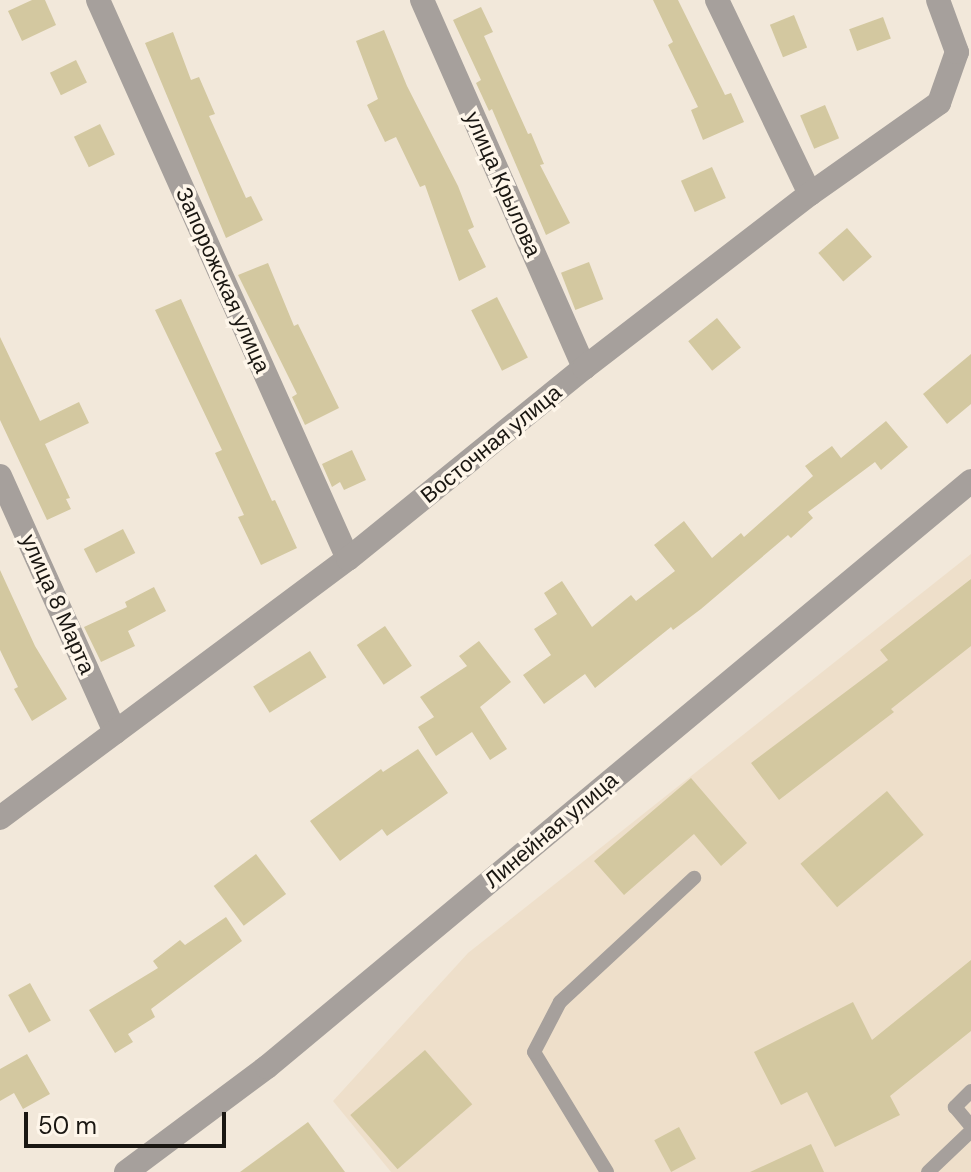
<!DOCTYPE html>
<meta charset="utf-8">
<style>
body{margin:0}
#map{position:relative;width:971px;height:1172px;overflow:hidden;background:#f2e8da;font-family:"DM Sans",sans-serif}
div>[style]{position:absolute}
.built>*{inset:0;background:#eedfca}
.building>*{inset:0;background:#d3c8a0;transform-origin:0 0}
.service>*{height:14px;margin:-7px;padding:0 7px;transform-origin:7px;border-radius:7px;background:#a6a09c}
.minor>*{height:24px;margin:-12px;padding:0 12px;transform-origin:12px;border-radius:12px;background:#a6a09c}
span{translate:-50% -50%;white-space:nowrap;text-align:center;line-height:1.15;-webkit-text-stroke:7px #fef6ea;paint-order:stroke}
.street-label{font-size:22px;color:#1a1712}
.scale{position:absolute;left:24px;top:1112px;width:202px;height:36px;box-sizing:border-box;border:4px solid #1a1712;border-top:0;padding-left:10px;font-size:24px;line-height:28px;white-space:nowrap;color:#1a1712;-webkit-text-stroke:6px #fef6ea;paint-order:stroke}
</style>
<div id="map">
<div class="built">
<i style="clip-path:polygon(971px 554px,971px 1172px,391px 1172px,333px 1101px,468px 953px)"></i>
</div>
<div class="building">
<i style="clip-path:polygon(32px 0,45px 0,56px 25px,22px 41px,8px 11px)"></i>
<i style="clip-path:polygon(653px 0,678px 0,725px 95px,731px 93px,744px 122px,703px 140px,691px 110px,698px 107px,668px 45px,673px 42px)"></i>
<i style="clip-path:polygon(481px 7px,493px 32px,484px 36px,528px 134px,531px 133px,544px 164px,540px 165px,570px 223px,546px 235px,492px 109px,489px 111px,476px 83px,481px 80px,453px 20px)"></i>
<i style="left:794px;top:15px;width:35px;height:26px;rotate:68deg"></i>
<i style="left:883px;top:17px;width:23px;height:36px;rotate:70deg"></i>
<i style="clip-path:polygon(384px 30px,407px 86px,458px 186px,474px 227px,468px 230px,486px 267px,459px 281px,425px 185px,420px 187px,396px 137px,385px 142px,367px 105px,378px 99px,356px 41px)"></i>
<i style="clip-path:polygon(173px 32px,191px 80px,199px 77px,215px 114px,209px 116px,246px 198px,251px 196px,263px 220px,226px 238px,145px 43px)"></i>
<i style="left:76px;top:60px;width:25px;height:29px;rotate:64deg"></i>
<i style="left:825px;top:105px;width:36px;height:27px;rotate:67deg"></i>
<i style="left:100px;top:124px;width:34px;height:29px;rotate:64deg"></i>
<i style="left:712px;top:167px;width:34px;height:34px;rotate:66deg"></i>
<i style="left:847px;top:228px;width:38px;height:38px;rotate:49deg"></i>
<i style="left:589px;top:262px;width:40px;height:30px;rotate:69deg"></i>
<i style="clip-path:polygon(268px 263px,294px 326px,298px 324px,339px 408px,305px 425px,292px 397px,297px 394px,238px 275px)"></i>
<i style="left:497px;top:297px;width:68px;height:29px;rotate:63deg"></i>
<i style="clip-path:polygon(181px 299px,272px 501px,275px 500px,297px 548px,261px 565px,238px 517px,244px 515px,215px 453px,222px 450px,155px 310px)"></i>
<i style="left:717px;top:318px;width:38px;height:37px;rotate:51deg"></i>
<i style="clip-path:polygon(0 337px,40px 421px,79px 402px,89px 423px,45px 444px,70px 498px,66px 499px,71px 509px,47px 520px,0 420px)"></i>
<i style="clip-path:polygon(971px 354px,971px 404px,947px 424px,923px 394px)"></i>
<i style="clip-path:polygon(886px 421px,908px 447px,881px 470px,875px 462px,808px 512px,813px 518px,791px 538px,788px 535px,701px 609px,673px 630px,671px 627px,595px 688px,585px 674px,544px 704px,523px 675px,551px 655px,534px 629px,557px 614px,544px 593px,562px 581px,592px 627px,631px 595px,636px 601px,675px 571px,654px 545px,684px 521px,712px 558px,741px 533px,744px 537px,813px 476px,805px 466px,832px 446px,841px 458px)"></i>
<i style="clip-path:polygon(352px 450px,366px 480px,344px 490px,340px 482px,332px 487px,322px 464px)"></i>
<i style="left:123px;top:529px;width:27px;height:44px;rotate:63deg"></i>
<i style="clip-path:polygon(0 570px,35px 646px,67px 699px,32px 721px,14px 689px,18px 687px,0 650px)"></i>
<i style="clip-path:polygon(971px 579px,971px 646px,891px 709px,894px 712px,779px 800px,751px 763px,888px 660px,880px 650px)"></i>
<i style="clip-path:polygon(154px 587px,166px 611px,128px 631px,135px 646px,101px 662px,84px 627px,127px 607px,125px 602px)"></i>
<i style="left:385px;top:626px;width:48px;height:34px;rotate:56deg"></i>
<i style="clip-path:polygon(479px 641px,511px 682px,480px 707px,507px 749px,490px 760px,472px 732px,436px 756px,418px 727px,434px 717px,420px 697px,467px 666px,459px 656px)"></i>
<i style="left:310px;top:651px;width:31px;height:67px;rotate:58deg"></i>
<i style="clip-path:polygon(418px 749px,448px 793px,387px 836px,382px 829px,340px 861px,310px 821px,381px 769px,383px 772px)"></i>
<i style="clip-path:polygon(691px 778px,747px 843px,721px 866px,694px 834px,624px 895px,594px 861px)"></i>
<i style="left:887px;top:791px;width:57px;height:113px;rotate:50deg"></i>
<i style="left:256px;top:854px;width:50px;height:53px;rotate:53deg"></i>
<i style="clip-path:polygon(226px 917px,242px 941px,151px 1009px,155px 1017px,128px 1034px,133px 1042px,115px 1053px,89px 1010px,158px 968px,153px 961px,180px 940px,185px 945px)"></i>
<i style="clip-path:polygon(971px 960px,971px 1031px,890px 1096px,900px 1115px,835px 1147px,807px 1092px,781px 1105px,754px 1052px,853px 1002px,872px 1040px)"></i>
<i style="left:30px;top:983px;width:43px;height:25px;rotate:61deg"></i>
<i style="left:425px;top:1050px;width:72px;height:99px;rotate:49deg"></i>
<i style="clip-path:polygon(27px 1054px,50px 1094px,23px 1109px,14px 1093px,0 1101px,0 1069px)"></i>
<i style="clip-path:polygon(308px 1122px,345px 1172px,240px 1172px)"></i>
<i style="left:679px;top:1127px;width:36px;height:28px;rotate:62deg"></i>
<i style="clip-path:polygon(811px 1144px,824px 1172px,750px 1172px)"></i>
</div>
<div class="service">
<i style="left:971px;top:1091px;width:23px;rotate:135deg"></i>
<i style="left:955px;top:1107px;width:25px;rotate:50deg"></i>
<i style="left:607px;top:1172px;width:140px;rotate:-121.3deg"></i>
<i style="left:534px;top:1052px;width:56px;rotate:-62.5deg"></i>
<i style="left:560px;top:1002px;width:183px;rotate:-42.8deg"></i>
<i style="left:928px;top:1172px;width:59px;rotate:-43.6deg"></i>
</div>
<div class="minor">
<i style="left:98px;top:0;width:612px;rotate:65.9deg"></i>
<i style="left:422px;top:0;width:402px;rotate:66.2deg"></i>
<i style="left:717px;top:0;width:215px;rotate:64.4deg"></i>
<i style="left:0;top:476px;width:281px;rotate:65.8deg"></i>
<i style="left:0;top:818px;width:434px;rotate:-36.7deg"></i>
<i style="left:348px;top:559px;width:304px;rotate:-39deg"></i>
<i style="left:584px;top:368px;width:285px;rotate:-37.6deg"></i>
<i style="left:810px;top:194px;width:158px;rotate:-35.2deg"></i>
<i style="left:939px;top:103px;width:54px;rotate:-70.6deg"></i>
<i style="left:957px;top:52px;width:55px;rotate:-110.1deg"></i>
<i style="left:126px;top:1172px;width:176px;rotate:-36.7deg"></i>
<i style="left:267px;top:1067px;width:916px;rotate:-39.77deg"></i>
</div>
<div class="street-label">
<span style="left:503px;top:184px;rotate:66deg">улица Крылова</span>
<span style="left:223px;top:280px;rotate:66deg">Запорожская улица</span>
<span style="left:491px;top:444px;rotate:-39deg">Восточная улица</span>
<span style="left:58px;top:604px;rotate:66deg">улица 8 Марта</span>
<span style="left:551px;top:830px;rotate:-40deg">Линейная улица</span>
</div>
<div class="scale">50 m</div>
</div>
